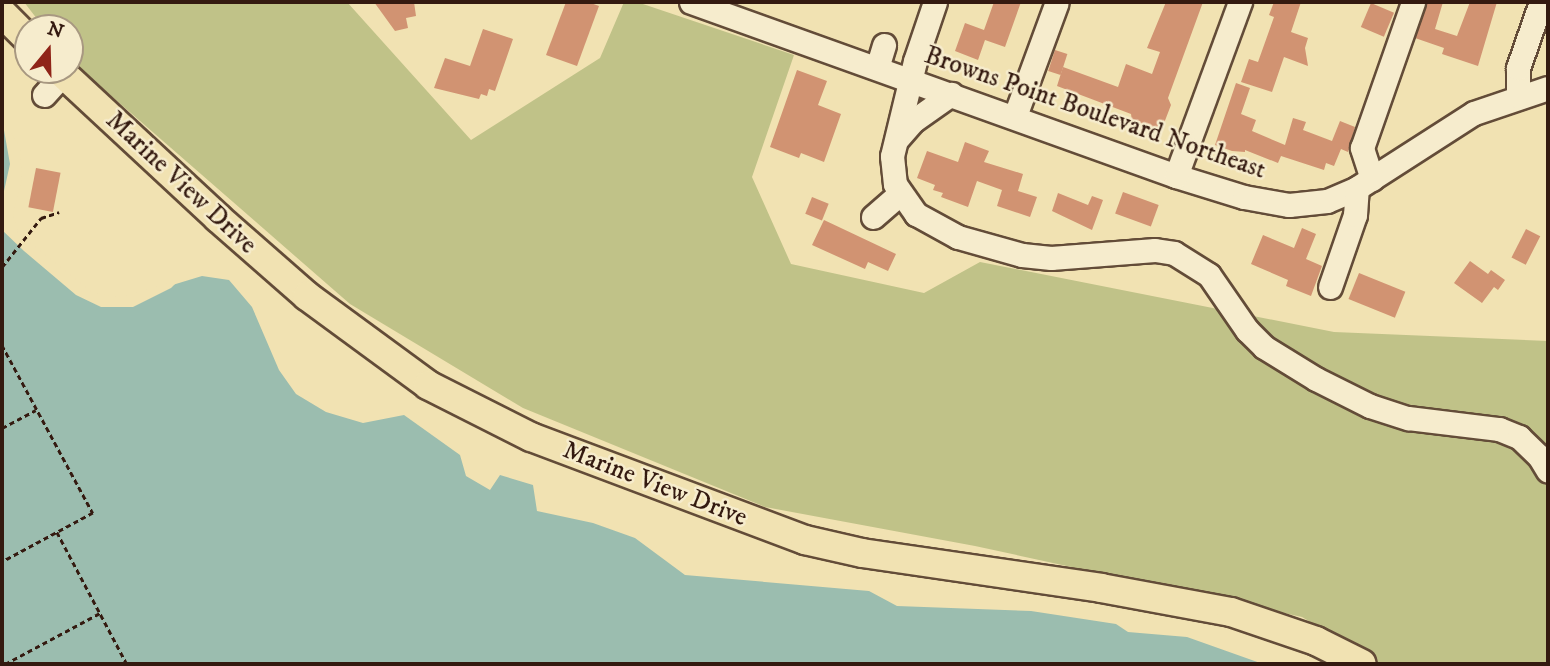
<!DOCTYPE html>
<style>
body{margin:0}
#map{position:relative;width:1550px;height:666px;overflow:hidden;background:#f1e2b2;font-family:"IM FELL DW Pica",serif}
div>[style]{position:absolute}
.green>*{inset:0;background:#c0c288}
.water>*{inset:0;background:#9bbdaf}
.pier>*{inset:0;background:#f1e2b2}
.building>*{inset:0;background:#d19372;transform-origin:0 0}
.path>*{height:2.5px;margin-top:-1.25px;transform-origin:0;background:repeating-linear-gradient(90deg,#341a10 0 5px,transparent 0 8.5px)}
.roads{filter:drop-shadow(2px 0 #634c38) drop-shadow(-2px 0 #634c38) drop-shadow(0 2px #634c38) drop-shadow(0 -2px #634c38)}
.minor>*{height:23px;margin:-11.5px;padding:0 11.5px;transform-origin:11.5px;border-radius:11.5px;background:#f6eccd}
.major>*{height:28px;margin:-14px;padding:0 14px;transform-origin:14px;border-radius:14px;background:#f1e2b2}
span{translate:-50% -50%;white-space:nowrap;text-align:center;line-height:1.15;-webkit-text-stroke:5px #f6eccd;paint-order:stroke}
.street-label{font-size:26px;color:#341a10}
.frame{position:absolute;inset:0;border:4px solid #341a10;pointer-events:none}
.north{position:absolute;left:14px;top:14px;width:70px;height:70px;box-sizing:border-box;background:#f6eccd;border:2px solid #a89881;border-radius:50%;rotate:19deg;font-size:19px;font-weight:700;line-height:28px;text-align:center;color:#341a10}
.north::after{content:'';display:block;margin:auto;width:24px;height:32px;background:#8f2418;clip-path:polygon(50% 0,100% 100%,50% 72%,0 100%)}
</style>
<div id="map">
<div class="green">
<i style="clip-path:polygon(24px 2px,347px 2px,471px 140px,600px 58px,624px 2px,637px 2px,794px 55px,752px 177px,791px 264px,924px 293px,980px 262px,1334px 332px,1548px 341px,1548px 664px,1380px 664px,1302px 617px,975px 546px,765px 507px,523px 408px,350px 304px,70px 60px,70px 28px,44px 28px)"></i>
</div>
<div class="water">
<i style="clip-path:polygon(2px 122px,17px 148px,10px 214px,15px 235px,92px 296px,120px 301px,202px 276px,229px 280px,252px 307px,279px 370px,296px 394px,326px 412px,363px 423px,404px 415px,460px 455px,466px 476px,490px 490px,500px 475px,533px 485px,537px 511px,593px 523px,635px 538px,685px 575px,869px 591px,897px 606px,1031px 611px,1116px 624px,1128px 632px,1187px 637px,1263px 664px,2px 664px)"></i>
</div>
<div class="pier">
<i style="clip-path:polygon(2px 119px,20px 147px,22px 181px,13px 214px,18px 233px,93px 293px,120px 297px,180px 279px,171px 288px,133px 307px,101px 307px,76px 295px,24px 251px,2px 230px,2px 200px,10px 164px)"></i>
</div>
<div class="building">
<i style="clip-path:polygon(374px 2px,414px 2px,416px 16px,406px 18px,408px 28px,395px 31px)"></i>
<i style="clip-path:polygon(566px 2px,588px 2px,599px 6px,577px 66px,546px 55px)"></i>
<i style="clip-path:polygon(994px 2px,1021px 2px,1005px 47px,985px 40px,978px 60px,955px 51px,965px 23px,984px 30px)"></i>
<i style="clip-path:polygon(1166px 2px,1203px 2px,1168px 98px,1171px 105px,1161px 131px,1132px 121px,1131px 114px,1057px 86px,1063px 67px,1118px 87px,1126px 64px,1152px 74px,1160px 52px,1147px 48px)"></i>
<i style="clip-path:polygon(1274px 2px,1301px 2px,1291px 32px,1308px 38px,1305px 48px,1308px 66px,1284px 57px,1272px 92px,1241px 82px,1249px 59px,1258px 62px,1274px 17px,1269px 15px)"></i>
<i style="clip-path:polygon(1427px 2px,1443px 2px,1435px 29px,1457px 36px,1470px 2px,1497px 2px,1478px 66px,1442px 54px,1444px 48px,1415px 38px)"></i>
<i style="left:1371px;top:3px;width:25px;height:26px;rotate:23deg"></i>
<i style="clip-path:polygon(483px 29px,513px 39px,495px 91px,489px 89px,487px 96px,481px 94px,479px 99px,434px 88px,445px 58px,470px 66px)"></i>
<i style="left:1055px;top:50px;width:13px;height:22px;rotate:18deg"></i>
<i style="clip-path:polygon(797px 70px,827px 81px,818px 105px,841px 114px,824px 162px,801px 153px,799px 158px,770px 147px)"></i>
<i style="clip-path:polygon(1236px 83px,1250px 88px,1241px 114px,1256px 120px,1252px 131px,1285px 145px,1293px 118px,1306px 122px,1303px 130px,1332px 141px,1340px 121px,1355px 127px,1348px 152px,1341px 149px,1334px 166px,1326px 163px,1324px 170px,1281px 156px,1278px 163px,1245px 150px,1245px 152px,1232px 151px,1215px 145px)"></i>
<i style="clip-path:polygon(965px 142px,989px 151px,984px 162px,1023px 174px,1018px 191px,1037px 197px,1030px 217px,997px 206px,1002px 190px,977px 181px,968px 207px,941px 197px,943px 193px,933px 190px,935px 185px,917px 178px,927px 151px,958px 162px)"></i>
<i style="left:36px;top:168px;width:25px;height:40px;rotate:11deg"></i>
<i style="left:1123px;top:192px;width:38px;height:23px;rotate:20deg"></i>
<i style="clip-path:polygon(1058px 193px,1088px 205px,1092px 196px,1103px 200px,1092px 230px,1052px 211px)"></i>
<i style="left:812px;top:197px;width:18px;height:18px;rotate:22deg"></i>
<i style="clip-path:polygon(824px 220px,896px 254px,888px 271px,868px 262px,865px 269px,812px 245px)"></i>
<i style="clip-path:polygon(1302px 228px,1316px 234px,1306px 259px,1322px 266px,1311px 296px,1286px 286px,1288px 280px,1251px 264px,1263px 235px,1294px 248px)"></i>
<i style="left:1526px;top:229px;width:16px;height:32px;rotate:27deg"></i>
<i style="clip-path:polygon(1470px 261px,1488px 274px,1491px 270px,1505px 280px,1498px 290px,1494px 287px,1482px 303px,1454px 283px)"></i>
<i style="left:1359px;top:273px;width:50px;height:28px;rotate:22deg"></i>
</div>
<div class="path">
<i style="left:2px;top:267px;width:63px;rotate:-51.5deg"></i>
<i style="left:41px;top:218px;width:19px;rotate:-18deg"></i>
<i style="left:2px;top:345px;width:191px;rotate:61.6deg"></i>
<i style="left:93px;top:513px;width:103px;rotate:151.7deg"></i>
<i style="left:2px;top:428px;width:38px;rotate:-28deg"></i>
<i style="left:57px;top:532px;width:149px;rotate:62.1deg"></i>
<i style="left:5px;top:664px;width:108px;rotate:-28.2deg"></i>
</div>
<div class="roads">
<div class="minor">
<i style="left:691px;top:2px;width:515px;rotate:19.74deg"></i>
<i style="left:1176px;top:176px;width:71px;rotate:17.2deg"></i>
<i style="left:1244px;top:197px;width:46px;rotate:10.1deg"></i>
<i style="left:1289px;top:205px;width:38px;rotate:-6deg"></i>
<i style="left:1327px;top:201px;width:33px;rotate:-23deg"></i>
<i style="left:1357px;top:188px;width:139px;rotate:-32.7deg"></i>
<i style="left:1474px;top:113px;width:78px;rotate:-18.7deg"></i>
<i style="left:935px;top:2px;width:62px;rotate:108.7deg"></i>
<i style="left:915px;top:61px;width:98px;rotate:103.6deg"></i>
<i style="left:892px;top:156px;width:28px;rotate:84deg"></i>
<i style="left:895px;top:184px;width:37px;rotate:55deg"></i>
<i style="left:916px;top:214px;width:48px;rotate:28.7deg"></i>
<i style="left:958px;top:237px;width:66px;rotate:15.7deg"></i>
<i style="left:1022px;top:255px;width:29px;rotate:6deg"></i>
<i style="left:1051px;top:258px;width:104px;rotate:-4.4deg"></i>
<i style="left:1155px;top:250px;width:19px;rotate:9deg"></i>
<i style="left:1174px;top:253px;width:41px;rotate:32.2deg"></i>
<i style="left:1209px;top:275px;width:67px;rotate:55.4deg"></i>
<i style="left:1247px;top:330px;width:24px;rotate:45deg"></i>
<i style="left:1264px;top:347px;width:61px;rotate:31.6deg"></i>
<i style="left:1316px;top:379px;width:60px;rotate:26.6deg"></i>
<i style="left:1370px;top:406px;width:40px;rotate:18deg"></i>
<i style="left:1408px;top:418px;width:92px;rotate:6.9deg"></i>
<i style="left:1499px;top:429px;width:22px;rotate:22deg"></i>
<i style="left:1519px;top:437px;width:28px;rotate:44deg"></i>
<i style="left:1539px;top:456px;width:17px;rotate:59deg"></i>
<i style="left:877px;top:68px;width:24px;rotate:-73deg"></i>
<i style="left:44px;top:95px;width:28px;rotate:-48deg"></i>
<i style="left:1518px;top:96px;width:28px;rotate:-90deg"></i>
<i style="left:1518px;top:68px;width:70px;rotate:-70.8deg"></i>
<i style="left:1015px;top:116px;width:121px;rotate:-69.8deg"></i>
<i style="left:898px;top:138px;width:23px;rotate:-49deg"></i>
<i style="left:913px;top:121px;width:47px;rotate:-35.4deg"></i>
<i style="left:1176px;top:176px;width:185px;rotate:-69.8deg"></i>
<i style="left:1372px;top:179px;width:33px;rotate:-108deg"></i>
<i style="left:1362px;top:148px;width:155px;rotate:-70.7deg"></i>
<i style="left:873px;top:217px;width:35px;rotate:-41deg"></i>
<i style="left:1330px;top:287px;width:76px;rotate:-70.9deg"></i>
<i style="left:1355px;top:215px;width:27px;rotate:-86deg"></i>
</div>
<div class="major">
<i style="left:2px;top:13px;width:37px;rotate:45deg"></i>
<i style="left:59px;top:70px;width:217px;rotate:42.9deg"></i>
<i style="left:218px;top:218px;width:118px;rotate:41.2deg"></i>
<i style="left:307px;top:296px;width:150px;rotate:36.3deg"></i>
<i style="left:428px;top:385px;width:115px;rotate:26.8deg"></i>
<i style="left:531px;top:437px;width:293px;rotate:20.6deg"></i>
<i style="left:805px;top:540px;width:58px;rotate:12.8deg"></i>
<i style="left:862px;top:553px;width:242px;rotate:8.3deg"></i>
<i style="left:1101px;top:588px;width:132px;rotate:10.5deg"></i>
<i style="left:1231px;top:612px;width:90px;rotate:18.8deg"></i>
<i style="left:1316px;top:641px;width:51px;rotate:26.6deg"></i>
</div>
</div>
<div class="street-label">
<span style="left:1095px;top:113px;rotate:19deg">Browns Point Boulevard Northeast</span>
<span style="left:181px;top:183px;rotate:43deg">Marine View Drive</span>
<span style="left:655px;top:484px;rotate:21deg">Marine View Drive</span>
</div>
<div class="frame"></div>
<div class="north">N</div>
</div>
